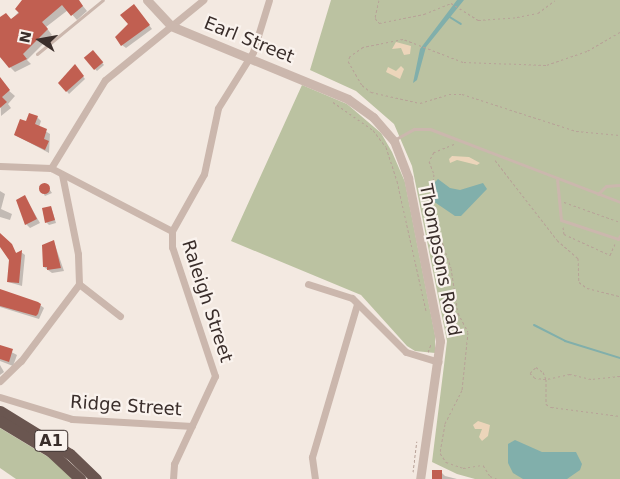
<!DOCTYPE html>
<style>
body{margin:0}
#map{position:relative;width:620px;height:479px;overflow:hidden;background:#f3e9e1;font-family:"DejaVu Sans",sans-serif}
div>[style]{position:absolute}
.green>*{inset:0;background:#bbc2a1}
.sand>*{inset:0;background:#ecd5ba}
.water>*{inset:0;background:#81afab}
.shadow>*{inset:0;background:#0003}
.stream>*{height:2px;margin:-1px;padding:0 1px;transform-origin:1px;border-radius:1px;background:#81afab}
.building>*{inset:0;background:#c15f51;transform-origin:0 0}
.round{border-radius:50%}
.path>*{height:1px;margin-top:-0.5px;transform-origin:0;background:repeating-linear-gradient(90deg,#b7a197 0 2.5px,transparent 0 5px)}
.service>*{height:3px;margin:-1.5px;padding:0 1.5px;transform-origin:1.5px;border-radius:1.5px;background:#cbb7ad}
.minor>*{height:7px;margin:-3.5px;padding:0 3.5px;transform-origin:3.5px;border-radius:3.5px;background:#cbb7ad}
.tertiary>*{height:9px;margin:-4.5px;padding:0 4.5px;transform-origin:4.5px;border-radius:4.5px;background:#cbb7ad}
.trunk>*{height:11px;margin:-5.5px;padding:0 5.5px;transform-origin:5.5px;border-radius:5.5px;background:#6a5650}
span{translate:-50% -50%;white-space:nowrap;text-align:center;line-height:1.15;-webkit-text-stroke:4.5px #faf3ee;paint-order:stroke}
.shield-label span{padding:1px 4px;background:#faf3ee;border:1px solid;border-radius:4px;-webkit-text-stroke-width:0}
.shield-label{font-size:16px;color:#3a2e2b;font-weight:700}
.street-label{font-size:18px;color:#3a2e2b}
.north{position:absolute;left:15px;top:15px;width:50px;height:50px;-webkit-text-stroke:4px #faf3ee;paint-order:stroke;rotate:282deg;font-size:14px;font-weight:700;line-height:20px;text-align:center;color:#3a2e2b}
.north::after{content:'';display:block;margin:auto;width:18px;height:22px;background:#3a2e2b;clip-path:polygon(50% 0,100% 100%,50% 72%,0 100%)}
</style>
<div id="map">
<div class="green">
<i style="clip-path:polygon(331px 0,620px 0,620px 479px,475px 479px,457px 474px,432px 462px,447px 341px,412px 166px,394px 124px,356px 91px,310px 70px)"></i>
<i style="clip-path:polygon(302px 85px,347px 104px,381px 133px,392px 152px,405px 182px,435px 335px,435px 353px,415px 351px,407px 346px,361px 295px,231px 241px)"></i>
<i style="clip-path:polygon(0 428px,58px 463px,72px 479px,16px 479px,0 468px)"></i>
</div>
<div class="sand">
<i style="clip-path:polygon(396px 42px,411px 46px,410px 54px,404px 55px,401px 48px,392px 49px)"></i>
<i style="clip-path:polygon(401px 66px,404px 69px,400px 79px,386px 72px,388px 67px,396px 71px)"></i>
<i style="clip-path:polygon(452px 156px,469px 157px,480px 163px,477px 165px,457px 160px,450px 163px,449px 159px)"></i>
<i style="clip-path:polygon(478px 421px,490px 425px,488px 436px,482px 441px,479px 437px,482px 429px,475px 429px,473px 425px)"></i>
</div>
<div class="water">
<i style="clip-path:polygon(457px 0,464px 0,426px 47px,417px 80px,413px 83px,420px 49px)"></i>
<i style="clip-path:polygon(438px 179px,450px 188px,460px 190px,483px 183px,487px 189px,461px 216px,455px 216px,433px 201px,432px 185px)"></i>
<i style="clip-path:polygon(515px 440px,542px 452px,576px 452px,582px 464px,580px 470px,567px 479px,523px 479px,513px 473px,508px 463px,508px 444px)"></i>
</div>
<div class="shadow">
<i style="clip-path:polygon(30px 0,78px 0,87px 11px,77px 20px,68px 10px,46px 27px,52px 35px,27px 60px,31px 64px,15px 72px,0 57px,0 24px,11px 20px)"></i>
<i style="clip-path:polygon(137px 9px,152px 29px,126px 48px,122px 45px)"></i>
<i style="clip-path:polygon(95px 54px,104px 65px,97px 71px,95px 69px)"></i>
<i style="clip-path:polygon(75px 66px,85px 79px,69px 94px,60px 83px)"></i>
<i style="clip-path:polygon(0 83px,15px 96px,8px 104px,11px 108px,1px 116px)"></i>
<i style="clip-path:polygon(37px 117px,41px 121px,39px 127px,50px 134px,49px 153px,15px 135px)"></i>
<i style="clip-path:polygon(45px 183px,52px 193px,45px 196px,39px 186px)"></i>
<i style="clip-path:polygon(0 191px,5px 194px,1px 209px,12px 214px,10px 220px,0 217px)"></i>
<i style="clip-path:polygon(25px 197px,40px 223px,30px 228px,26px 224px)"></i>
<i style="clip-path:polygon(51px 207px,56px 223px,49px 225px,46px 222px)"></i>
<i style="clip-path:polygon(0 235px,17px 254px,21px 252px,25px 255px,22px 286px,8px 282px,10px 260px,0 246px)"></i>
<i style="clip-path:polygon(54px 242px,64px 271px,52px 273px,44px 267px)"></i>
<i style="clip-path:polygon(0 290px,40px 305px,44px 308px,39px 319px,0 307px)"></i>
<i style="clip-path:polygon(0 346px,17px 355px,13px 366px,0 361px)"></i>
<i style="clip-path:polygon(0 365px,4px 372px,0 375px)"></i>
<i style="clip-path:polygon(441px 472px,445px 476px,457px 479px,433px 479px)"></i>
</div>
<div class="stream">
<i style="left:448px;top:16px;width:15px;rotate:32deg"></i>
<i style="left:534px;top:325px;width:35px;rotate:27deg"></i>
<i style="left:565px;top:341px;width:58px;rotate:17.2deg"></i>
</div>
<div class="building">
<i style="clip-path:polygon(22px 0,79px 0,83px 6px,71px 16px,62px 5px,42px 22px,48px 29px,23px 54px,27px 59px,9px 68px,0 57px,0 17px,6px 13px,11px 19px,19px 13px,15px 9px)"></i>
<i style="clip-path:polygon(134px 4px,150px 25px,121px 46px,115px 37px,128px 24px,120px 15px)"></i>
<i style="left:93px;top:50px;width:16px;height:12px;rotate:50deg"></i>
<i style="clip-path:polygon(75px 64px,84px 76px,66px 92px,58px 83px)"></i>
<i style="clip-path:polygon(0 77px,10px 90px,2px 97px,7px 102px,0 108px)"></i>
<i style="clip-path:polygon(29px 113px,38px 116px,35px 124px,47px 129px,44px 139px,49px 141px,45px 150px,14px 135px,20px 119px,26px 121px)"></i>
<i class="round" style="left:38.5px;top:182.5px;width:11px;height:11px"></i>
<i style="clip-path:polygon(25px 195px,37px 219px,25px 225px,16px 200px)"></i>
<i style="clip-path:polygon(51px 206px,55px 220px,45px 223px,42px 208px)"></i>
<i style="clip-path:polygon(0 233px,12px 244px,16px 253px,22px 250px,19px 283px,7px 282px,9px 260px,0 247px)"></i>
<i style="clip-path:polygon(54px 240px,61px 268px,47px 270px,47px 267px,43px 267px,42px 245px)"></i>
<i style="clip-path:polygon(0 289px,38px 302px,41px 304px,38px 314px,36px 316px,0 306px)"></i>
<i style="clip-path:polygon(0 345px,13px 349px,9px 362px,0 359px)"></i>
<i style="left:432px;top:470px;width:10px;height:9px"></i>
</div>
<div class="path">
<i style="left:379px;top:0;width:18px;rotate:103deg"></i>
<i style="left:375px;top:18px;width:6px;rotate:51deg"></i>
<i style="left:379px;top:23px;width:46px;rotate:-11.3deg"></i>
<i style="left:424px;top:14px;width:29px;rotate:-22deg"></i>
<i style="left:451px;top:3px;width:32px;rotate:32deg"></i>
<i style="left:478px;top:20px;width:39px;rotate:-4deg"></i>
<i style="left:517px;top:17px;width:21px;rotate:-11deg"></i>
<i style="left:538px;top:13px;width:21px;rotate:-37deg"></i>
<i style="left:620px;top:32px;width:38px;rotate:150deg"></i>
<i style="left:587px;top:51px;width:43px;rotate:161.1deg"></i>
<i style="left:546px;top:65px;width:83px;rotate:-177.9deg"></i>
<i style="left:463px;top:62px;width:64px;rotate:-159deg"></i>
<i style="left:403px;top:39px;width:41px;rotate:168.7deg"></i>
<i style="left:363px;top:47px;width:16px;rotate:145deg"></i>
<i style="left:350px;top:56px;width:5px;rotate:112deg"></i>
<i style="left:348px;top:61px;width:28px;rotate:60deg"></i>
<i style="left:362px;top:85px;width:11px;rotate:38deg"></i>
<i style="left:371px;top:92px;width:50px;rotate:12.7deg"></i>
<i style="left:420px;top:103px;width:30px;rotate:-17deg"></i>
<i style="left:449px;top:94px;width:13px"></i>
<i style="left:462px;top:94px;width:120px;rotate:18deg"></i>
<i style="left:576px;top:131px;width:44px;rotate:5.2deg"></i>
<i style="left:333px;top:102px;width:49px;rotate:35deg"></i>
<i style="left:373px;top:130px;width:21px;rotate:53deg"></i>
<i style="left:386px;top:147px;width:36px;rotate:72deg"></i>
<i style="left:397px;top:181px;width:133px;rotate:77.4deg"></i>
<i style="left:454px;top:144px;width:22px;rotate:158deg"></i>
<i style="left:434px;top:152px;width:10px;rotate:119deg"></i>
<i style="left:429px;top:161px;width:14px;rotate:69deg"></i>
<i style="left:434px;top:174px;width:31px;rotate:97deg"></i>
<i style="left:430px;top:205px;width:66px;rotate:71.6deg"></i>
<i style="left:451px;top:268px;width:46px;rotate:81.2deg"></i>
<i style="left:458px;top:313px;width:21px;rotate:62deg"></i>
<i style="left:468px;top:332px;width:58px;rotate:95.9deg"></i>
<i style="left:462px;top:390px;width:38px;rotate:117deg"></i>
<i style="left:445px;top:424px;width:29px;rotate:100deg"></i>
<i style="left:440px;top:453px;width:11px;rotate:56deg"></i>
<i style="left:446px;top:462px;width:18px;rotate:19deg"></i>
<i style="left:463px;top:468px;width:20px;rotate:-9deg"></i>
<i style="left:483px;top:465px;width:13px;rotate:58deg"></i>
<i style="left:490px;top:476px;width:8px;rotate:23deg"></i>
<i style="left:495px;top:160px;width:101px;rotate:52.2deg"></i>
<i style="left:557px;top:240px;width:28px;rotate:41deg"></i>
<i style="left:578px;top:258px;width:24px;rotate:88deg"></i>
<i style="left:579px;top:282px;width:10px;rotate:37deg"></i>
<i style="left:587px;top:288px;width:34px;rotate:14deg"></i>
<i style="left:564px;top:202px;width:59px;rotate:19.7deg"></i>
<i style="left:563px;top:227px;width:7px;rotate:82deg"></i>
<i style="left:564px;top:234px;width:51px;rotate:24.5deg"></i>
<i style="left:610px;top:255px;width:12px;rotate:-66deg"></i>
<i style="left:428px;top:352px;width:9px;rotate:-69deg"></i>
<i style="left:620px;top:376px;width:29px;rotate:174deg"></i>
<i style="left:591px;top:379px;width:22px;rotate:-167deg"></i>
<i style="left:570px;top:374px;width:25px;rotate:168deg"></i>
<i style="left:546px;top:379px;width:11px;rotate:-175deg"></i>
<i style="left:535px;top:378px;width:7px;rotate:-135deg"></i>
<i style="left:530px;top:373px;width:8px;rotate:-45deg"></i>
<i style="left:536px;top:367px;width:9px;rotate:36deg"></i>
<i style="left:543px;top:372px;width:8px;rotate:67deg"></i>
<i style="left:546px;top:379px;width:25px;rotate:90deg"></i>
<i style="left:546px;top:404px;width:6px;rotate:31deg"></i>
<i style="left:551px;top:407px;width:70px;rotate:7.4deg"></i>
<i style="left:413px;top:472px;width:31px;rotate:-83deg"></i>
</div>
<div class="service">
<i style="left:37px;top:54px;width:85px;rotate:-39.3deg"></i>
<i style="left:394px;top:140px;width:23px;rotate:-29deg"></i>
<i style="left:414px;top:129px;width:16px"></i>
<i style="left:430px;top:129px;width:204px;rotate:21deg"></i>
<i style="left:557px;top:179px;width:41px;rotate:84.4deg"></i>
<i style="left:561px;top:220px;width:60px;rotate:18.4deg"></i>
<i style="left:618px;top:239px;width:4px;rotate:-56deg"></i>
<i style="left:598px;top:194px;width:11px;rotate:-45deg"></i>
<i style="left:606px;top:186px;width:14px;rotate:-4deg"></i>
</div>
<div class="minor">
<i style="left:0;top:166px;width:51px;rotate:2.2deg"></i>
<i style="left:51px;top:168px;width:136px;rotate:27.5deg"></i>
<i style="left:51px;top:168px;width:103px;rotate:-58.5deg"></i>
<i style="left:105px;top:80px;width:127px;rotate:-39.2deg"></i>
<i style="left:79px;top:284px;width:52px;rotate:38deg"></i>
<i style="left:308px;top:284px;width:46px;rotate:17.7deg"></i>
<i style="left:352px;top:298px;width:76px;rotate:45deg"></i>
<i style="left:406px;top:352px;width:34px;rotate:17deg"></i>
<i style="left:0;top:381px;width:29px;rotate:-44deg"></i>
<i style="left:21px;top:361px;width:96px;rotate:-53deg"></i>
<i style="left:79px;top:284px;width:30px;rotate:-92deg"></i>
<i style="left:78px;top:254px;width:81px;rotate:-101.4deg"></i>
<i style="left:0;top:397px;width:75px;rotate:17deg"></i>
<i style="left:72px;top:419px;width:120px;rotate:3.3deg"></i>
<i style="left:173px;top:479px;width:15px;rotate:-86deg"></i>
<i style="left:174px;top:464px;width:97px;rotate:-65deg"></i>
<i style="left:215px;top:376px;width:136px;rotate:-108.4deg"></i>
<i style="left:172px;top:247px;width:16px;rotate:-90deg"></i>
<i style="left:172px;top:231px;width:65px;rotate:-60.7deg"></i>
<i style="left:204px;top:174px;width:67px;rotate:-78deg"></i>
<i style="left:218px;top:108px;width:66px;rotate:-58deg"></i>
<i style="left:253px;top:52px;width:54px;rotate:-72.9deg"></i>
<i style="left:315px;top:479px;width:22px;rotate:-98deg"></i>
<i style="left:312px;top:457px;width:159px;rotate:-73.6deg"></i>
</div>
<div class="tertiary">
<i style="left:147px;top:0;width:35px;rotate:47deg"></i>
<i style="left:171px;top:26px;width:191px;rotate:22.4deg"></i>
<i style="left:348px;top:99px;width:31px;rotate:36deg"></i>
<i style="left:373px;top:117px;width:32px;rotate:49deg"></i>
<i style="left:394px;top:141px;width:40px;rotate:69deg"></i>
<i style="left:408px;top:178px;width:166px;rotate:78.9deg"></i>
<i style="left:440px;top:341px;width:139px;rotate:98.2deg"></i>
</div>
<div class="trunk">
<i style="left:0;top:411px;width:82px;rotate:31.6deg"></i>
<i style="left:70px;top:454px;width:36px;rotate:44deg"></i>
<i style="left:0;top:421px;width:60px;rotate:31.3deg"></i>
<i style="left:51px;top:452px;width:40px;rotate:43deg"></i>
</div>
<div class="shield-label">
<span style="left:51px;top:441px">A1</span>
</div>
<div class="street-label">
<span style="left:249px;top:40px;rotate:22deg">Earl Street</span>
<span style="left:440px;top:260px;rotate:79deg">Thompsons Road</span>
<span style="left:207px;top:301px;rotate:72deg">Raleigh Street</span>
<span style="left:126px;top:406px;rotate:4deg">Ridge Street</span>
</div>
<div class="north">N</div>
</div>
